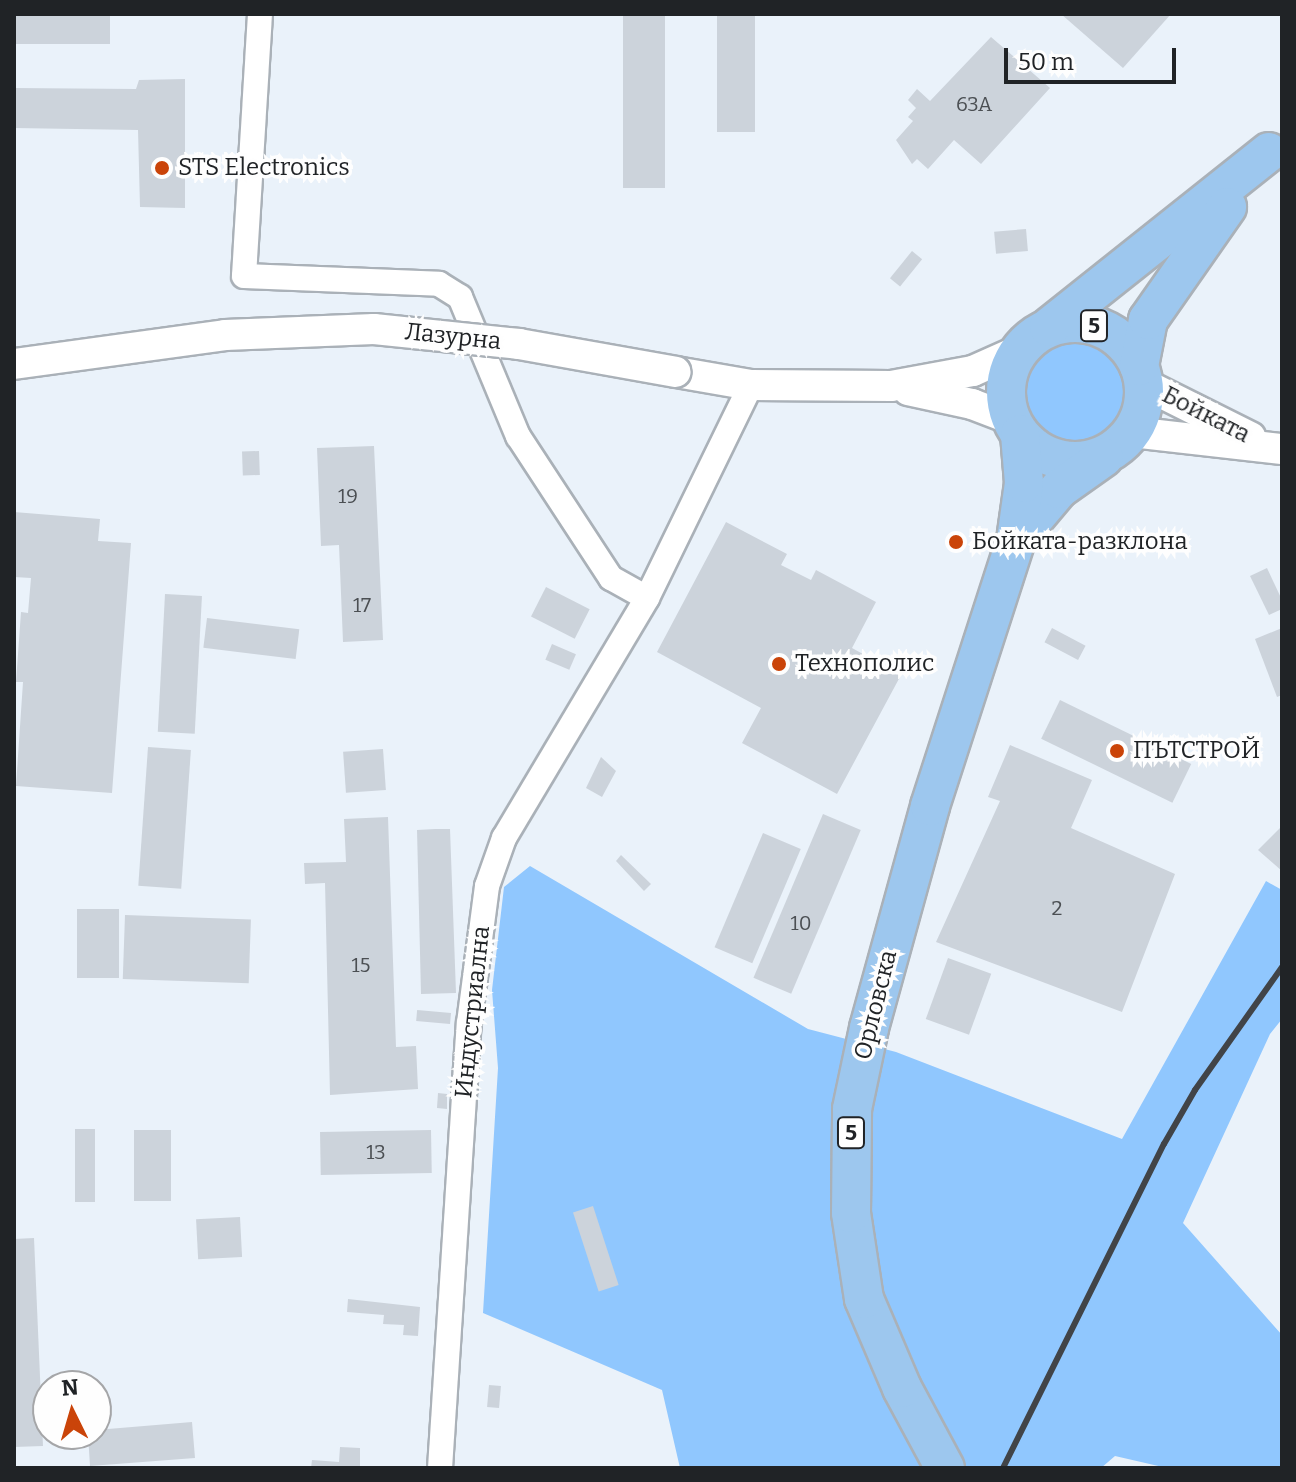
<!DOCTYPE html>
<meta charset="utf-8">
<style>
body{margin:0}
#map{position:relative;width:1296px;height:1482px;overflow:hidden;background:#eaf2fa;font-family:Bitter,serif}
div>[style]{position:absolute}
.green>*{inset:0;background:#90c7fe}
.round{border-radius:50%}
.building>*{inset:0;background:#ccd3db;transform-origin:0 0}
.roads{filter:drop-shadow(2px 0 #aab1b8) drop-shadow(-2px 0 #aab1b8) drop-shadow(0 2px #aab1b8) drop-shadow(0 -2px #aab1b8)}
.minor>*{height:24px;margin:-12px;padding:0 12px;transform-origin:12px;border-radius:12px;background:#fff}
.tertiary>*{height:30px;margin:-15px;padding:0 15px;transform-origin:15px;border-radius:15px;background:#fff}
.primary>*{height:38px;margin:-19px;padding:0 19px;transform-origin:19px;border-radius:19px;background:#9dc7ee}
.primary>.ring{margin:-19px;padding:0;box-sizing:content-box;background:none;border:38px solid #9dc7ee;border-radius:50%}
.rail>*{height:6px;margin:-3px;padding:0 3px;transform-origin:3px;border-radius:3px;background:#414448}
.bridges{filter:drop-shadow(2px 0 #aab1b8) drop-shadow(-2px 0 #aab1b8) drop-shadow(0 2px #aab1b8) drop-shadow(0 -2px #aab1b8)}
.tertiary-bridge>*{height:30px;margin:-15px;padding:0 15px;transform-origin:15px;border-radius:15px;background:#fff}
.dots>*{width:22px;height:22px;translate:-50% -50%;box-sizing:border-box;border:4px solid #fefefe;border-radius:50%}
span{translate:-50% -50%;white-space:nowrap;text-align:center;line-height:1.15;-webkit-text-stroke:7px #fefefe;paint-order:stroke}
.number-label{font-size:20px;color:#4b4f53}
.number-label span{-webkit-text-stroke-width:0}
.shield-label span{padding:2px 6px;background:#fefefe;border:2px solid;border-radius:6px;-webkit-text-stroke-width:0}
.shield-label{font-size:22px;color:#202326;font-weight:700}
.poi-label{font-size:24px;color:#202326}
.left{translate:0 -50%;text-align:left}
.street-label{font-size:24px;color:#202326}
.frame{position:absolute;inset:0;border:16px solid #202326;pointer-events:none}
.north{position:absolute;left:32px;top:1370px;width:80px;height:80px;box-sizing:border-box;background:#fefefe;border:2px solid #a5a6a8;border-radius:50%;rotate:355deg;font-size:22px;font-weight:700;line-height:32px;text-align:center;color:#202326}
.north::after{content:'';display:block;margin:auto;width:28px;height:36px;background:#ca4409;clip-path:polygon(50% 0,100% 100%,50% 72%,0 100%)}
.scale{position:absolute;left:1004px;top:48px;width:172px;height:36px;box-sizing:border-box;border:4px solid #202326;border-top:0;padding-left:10px;font-size:24px;line-height:28px;white-space:nowrap;color:#202326;-webkit-text-stroke:6px #fefefe;paint-order:stroke}
</style>
<div id="map">
<div class="green">
<i class="round" style="left:1023px;top:339px;width:104px;height:104px"></i>
<i style="clip-path:polygon(530px 866px,808px 1029px,896px 1052px,1122px 1139px,1266px 881px,1282px 890px,1282px 1019px,1270px 1034px,1183px 1223px,1282px 1335px,1282px 1468px,1167px 1468px,1115px 1456px,1101px 1468px,680px 1468px,662px 1390px,483px 1313px,498px 1068px,492px 990px,504px 887px)"></i>
</div>
<div class="building">
<i style="left:14px;top:14px;width:96px;height:30px"></i>
<i style="left:623px;top:14px;width:42px;height:174px"></i>
<i style="left:717px;top:14px;width:38px;height:118px"></i>
<i style="clip-path:polygon(1061px 14px,1171px 14px,1123px 68px)"></i>
<i style="clip-path:polygon(991px 37px,1050px 88px,981px 164px,954px 140px,928px 169px,917px 159px,912px 164px,896px 140px,913px 121px,908px 117px,916px 108px,908px 100px,917px 89px,930px 101px)"></i>
<i style="clip-path:polygon(185px 79px,185px 208px,140px 207px,138px 130px,14px 128px,14px 88px,136px 89px,139px 80px)"></i>
<i style="left:1026px;top:229px;width:22px;height:32px;rotate:85deg"></i>
<i style="left:912px;top:251px;width:13px;height:35px;rotate:39deg"></i>
<i style="clip-path:polygon(374px 446px,383px 640px,343px 642px,339px 545px,321px 546px,317px 448px)"></i>
<i style="left:259px;top:451px;width:24px;height:17px;rotate:88deg"></i>
<i style="clip-path:polygon(14px 512px,100px 519px,98px 541px,131px 543px,112px 793px,16px 786px,23px 682px,16px 682px,21px 612px,28px 613px,31px 578px,14px 577px)"></i>
<i style="clip-path:polygon(726px 522px,787px 554px,781px 565px,811px 580px,816px 570px,876px 602px,852px 648px,901px 675px,837px 794px,742px 743px,761px 708px,657px 652px)"></i>
<i style="clip-path:polygon(1267px 568px,1282px 600px,1282px 609px,1269px 615px,1250px 576px)"></i>
<i style="left:546px;top:587px;width:49px;height:33px;rotate:27deg"></i>
<i style="left:165px;top:594px;width:37px;height:138px;rotate:3deg"></i>
<i style="left:207px;top:618px;width:93px;height:30px;rotate:7deg"></i>
<i style="left:1052px;top:628px;width:38px;height:16px;rotate:28deg"></i>
<i style="clip-path:polygon(1282px 628px,1282px 695px,1277px 697px,1255px 639px)"></i>
<i style="left:552px;top:644px;width:26px;height:17px;rotate:23deg"></i>
<i style="left:1060px;top:700px;width:146px;height:43px;rotate:26deg"></i>
<i style="clip-path:polygon(1010px 745px,1092px 780px,1071px 828px,1175px 874px,1122px 1012px,936px 942px,1000px 801px,988px 797px)"></i>
<i style="left:148px;top:747px;width:43px;height:139px;rotate:4deg"></i>
<i style="left:383px;top:749px;width:41px;height:40px;rotate:86deg"></i>
<i style="clip-path:polygon(601px 757px,616px 771px,602px 797px,586px 788px)"></i>
<i style="left:823px;top:814px;width:41px;height:178px;rotate:23deg"></i>
<i style="clip-path:polygon(388px 817px,396px 1047px,416px 1046px,418px 1089px,330px 1095px,325px 883px,305px 884px,304px 863px,346px 862px,344px 819px)"></i>
<i style="clip-path:polygon(1282px 826px,1282px 871px,1258px 850px)"></i>
<i style="clip-path:polygon(435px 829px,450px 829px,456px 993px,421px 994px,417px 830px)"></i>
<i style="left:763px;top:833px;width:41px;height:124px;rotate:23deg"></i>
<i style="clip-path:polygon(621px 855px,651px 884px,644px 891px,616px 861px)"></i>
<i style="left:77px;top:909px;width:42px;height:69px"></i>
<i style="left:125px;top:915px;width:126px;height:64px;rotate:2deg"></i>
<i style="left:948px;top:958px;width:46px;height:65px;rotate:20deg"></i>
<i style="left:451px;top:1013px;width:11px;height:34px;rotate:95deg"></i>
<i style="clip-path:polygon(438px 1093px,447px 1094px,447px 1109px,437px 1108px)"></i>
<i style="left:75px;top:1129px;width:20px;height:73px"></i>
<i style="left:134px;top:1130px;width:37px;height:71px"></i>
<i style="left:431px;top:1130px;width:43px;height:111px;rotate:89deg"></i>
<i style="left:593px;top:1206px;width:83px;height:21px;rotate:72deg"></i>
<i style="left:240px;top:1217px;width:40px;height:44px;rotate:87deg"></i>
<i style="clip-path:polygon(34px 1238px,43px 1446px,14px 1447px,14px 1239px)"></i>
<i style="clip-path:polygon(348px 1299px,420px 1307px,418px 1336px,403px 1335px,404px 1325px,383px 1324px,384px 1315px,347px 1312px)"></i>
<i style="left:489px;top:1385px;width:12px;height:22px;rotate:5deg"></i>
<i style="clip-path:polygon(192px 1422px,195px 1458px,90px 1466px,88px 1434px,96px 1430px)"></i>
<i style="clip-path:polygon(340px 1447px,360px 1448px,360px 1468px,311px 1468px,312px 1460px,339px 1462px)"></i>
</div>
<div class="roads">
<div class="minor">
<i style="left:260px;top:14px;width:262px;rotate:93.5deg"></i>
<i style="left:244px;top:276px;width:195px;rotate:2.3deg"></i>
<i style="left:439px;top:284px;width:25px;rotate:32deg"></i>
<i style="left:460px;top:297px;width:151px;rotate:67.4deg"></i>
<i style="left:518px;top:436px;width:170px;rotate:56.8deg"></i>
<i style="left:611px;top:578px;width:41px;rotate:29.1deg"></i>
<i style="left:440px;top:1468px;width:446px;rotate:-86.3deg"></i>
<i style="left:469px;top:1023px;width:138px;rotate:-82.5deg"></i>
<i style="left:487px;top:886px;width:51px;rotate:-70.5deg"></i>
<i style="left:504px;top:838px;width:279px;rotate:-59.2deg"></i>
<i style="left:647px;top:598px;width:237px;rotate:-64deg"></i>
</div>
<div class="tertiary">
<i style="left:676px;top:372px;width:76px;rotate:9.8deg"></i>
<i style="left:751px;top:385px;width:140px;rotate:0.4deg"></i>
<i style="left:891px;top:386px;width:83px;rotate:-10.4deg"></i>
<i style="left:973px;top:371px;width:51px;rotate:-24.1deg"></i>
<i style="left:1144px;top:384px;width:119px;rotate:26.6deg"></i>
<i style="left:908px;top:390px;width:66px;rotate:12.3deg"></i>
<i style="left:972px;top:404px;width:42px;rotate:21deg"></i>
<i style="left:1132px;top:432px;width:151px;rotate:6.5deg"></i>
</div>
<div class="primary">
<i class="ring" style="left:1006px;top:323px;width:100px;height:100px"></i>
<i style="left:1049px;top:327px;width:281px;rotate:-38.5deg"></i>
<i style="left:1139px;top:366px;width:47px;rotate:-78.9deg"></i>
<i style="left:1148px;top:320px;width:138px;rotate:-55deg"></i>
<i style="left:1016px;top:540px;width:67px;rotate:-49.9deg"></i>
<i style="left:1059px;top:489px;width:55px;rotate:-35.4deg"></i>
<i style="left:945px;top:1468px;width:91px;rotate:-118.3deg"></i>
<i style="left:902px;top:1388px;width:97px;rotate:-113.1deg"></i>
<i style="left:864px;top:1299px;width:87px;rotate:-98.6deg"></i>
<i style="left:851px;top:1213px;width:104px;rotate:-89.4deg"></i>
<i style="left:852px;top:1109px;width:83px;rotate:-78.1deg"></i>
<i style="left:869px;top:1028px;width:230px;rotate:-74.6deg"></i>
<i style="left:930px;top:806px;width:280px;rotate:-72.1deg"></i>
<i style="left:1016px;top:540px;width:58px;rotate:-82deg"></i>
<i style="left:1024px;top:483px;width:49px;rotate:-94.7deg"></i>
</div>
</div>
<div class="rail">
<i style="left:1003px;top:1468px;width:362px;rotate:-63.6deg"></i>
<i style="left:1164px;top:1144px;width:62px;rotate:-60.1deg"></i>
<i style="left:1195px;top:1090px;width:151px;rotate:-54.7deg"></i>
</div>
<div class="bridges">
<div class="tertiary-bridge">
<i style="left:14px;top:364px;width:213px;rotate:-7.8deg"></i>
<i style="left:225px;top:335px;width:149px;rotate:-2.3deg"></i>
<i style="left:374px;top:329px;width:146px;rotate:5.9deg"></i>
<i style="left:519px;top:344px;width:159px;rotate:10.1deg"></i>
</div>
</div>
<div class="dots">
<i style="left:162px;top:168px;background:#ca4409"></i>
<i style="left:956px;top:542px;background:#ca4409"></i>
<i style="left:779px;top:664px;background:#ca4409"></i>
<i style="left:1117px;top:751px;background:#ca4409"></i>
</div>
<div class="number-label">
<span style="left:974px;top:104px">63А</span>
<span style="left:348px;top:496px">19</span>
<span style="left:362px;top:605px">17</span>
<span style="left:1057px;top:908px">2</span>
<span style="left:801px;top:923px">10</span>
<span style="left:361px;top:965px">15</span>
<span style="left:376px;top:1152px">13</span>
</div>
<div class="shield-label">
<span style="left:1094px;top:326px">5</span>
<span style="left:851px;top:1133px">5</span>
</div>
<div class="poi-label">
<span class="left" style="left:178px;top:168px">STS Electronics</span>
<span class="left" style="left:972px;top:542px">Бойката-разклона</span>
<span class="left" style="left:795px;top:664px">Технополис</span>
<span class="left" style="left:1133px;top:751px">ПЪТСТРОЙ</span>
</div>
<div class="street-label">
<span style="left:453px;top:337px;rotate:6deg">Лазурна</span>
<span style="left:1206px;top:415px;rotate:27deg">Бойката</span>
<span style="left:876px;top:1005px;rotate:-76deg">Орловска</span>
<span style="left:473px;top:1012px;rotate:-84deg">Индустриална</span>
</div>
<div class="frame"></div>
<div class="north">N</div>
<div class="scale">50 m</div>
</div>
